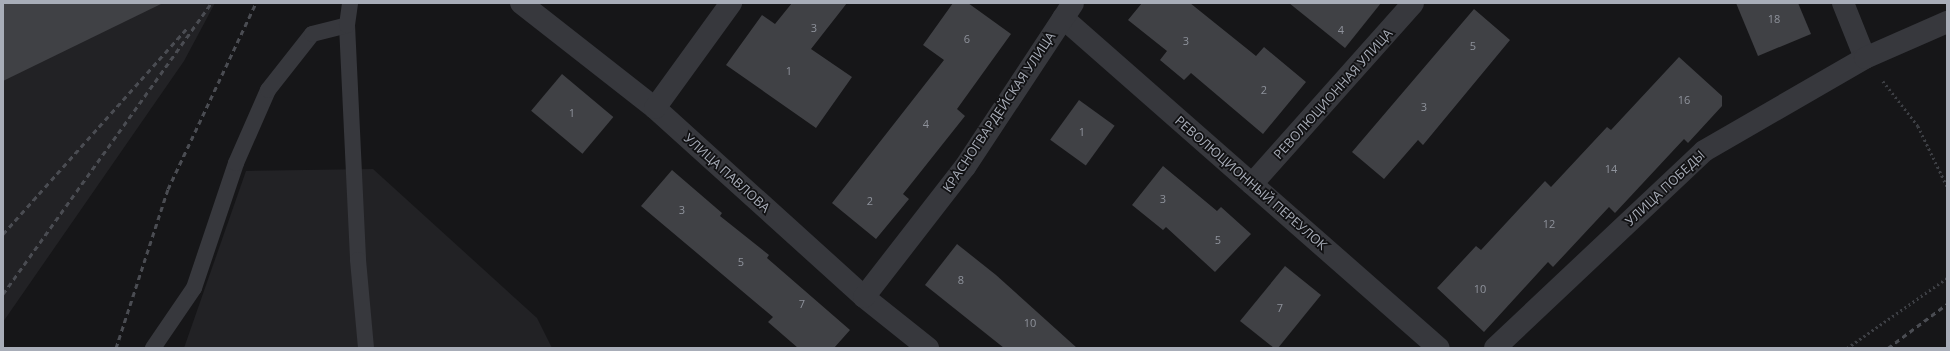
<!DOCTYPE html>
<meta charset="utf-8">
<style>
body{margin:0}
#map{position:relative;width:1950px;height:351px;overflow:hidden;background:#161618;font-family:"Open Sans",sans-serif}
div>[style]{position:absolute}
.built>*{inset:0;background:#222225}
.building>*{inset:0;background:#404145;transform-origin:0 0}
.path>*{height:2.5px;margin-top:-1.25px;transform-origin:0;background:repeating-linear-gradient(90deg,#3d3f44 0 2px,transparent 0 5px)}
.service>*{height:16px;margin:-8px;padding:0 8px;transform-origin:8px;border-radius:8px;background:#37383d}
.minor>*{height:22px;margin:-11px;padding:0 11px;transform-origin:11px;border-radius:11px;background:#37383d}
.rail>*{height:3px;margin-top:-1.5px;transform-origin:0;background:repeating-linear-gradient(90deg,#4a4c52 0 5px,transparent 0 9px)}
span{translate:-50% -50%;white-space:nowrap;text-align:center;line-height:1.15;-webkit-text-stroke:3.5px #111113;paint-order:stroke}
.number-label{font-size:11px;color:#8e929b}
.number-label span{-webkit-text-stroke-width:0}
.street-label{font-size:13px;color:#a8adb8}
.frame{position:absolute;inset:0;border:4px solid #a8adb8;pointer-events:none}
</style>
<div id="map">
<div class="built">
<i style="clip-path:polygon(3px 3px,215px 3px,184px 61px,3px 322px)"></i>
<i style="clip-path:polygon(373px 169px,537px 318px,552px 348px,184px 348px,246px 171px)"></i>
</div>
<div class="building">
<i style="clip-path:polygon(3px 3px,163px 3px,3px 81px)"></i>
<i style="clip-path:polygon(792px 3px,847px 3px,811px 49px,852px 77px,816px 128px,726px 65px,762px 15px,775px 24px)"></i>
<i style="clip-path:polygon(953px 3px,968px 3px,1011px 34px,957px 109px,965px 116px,903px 194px,909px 199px,876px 239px,832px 203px,944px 60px,923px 45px)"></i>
<i style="clip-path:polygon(1142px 3px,1190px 3px,1256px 56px,1264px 47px,1306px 82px,1263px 134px,1191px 73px,1184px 80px,1160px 60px,1167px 51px,1128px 20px)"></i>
<i style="clip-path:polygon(1289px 3px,1381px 3px,1345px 48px)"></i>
<i style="clip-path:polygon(1736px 3px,1798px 3px,1811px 34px,1758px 56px)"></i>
<i style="clip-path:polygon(1474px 9px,1510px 40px,1423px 145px,1418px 140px,1384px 179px,1352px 152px)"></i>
<i style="clip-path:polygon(1679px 57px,1722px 96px,1722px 106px,1688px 143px,1684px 139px,1615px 213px,1609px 207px,1553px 267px,1548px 262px,1484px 332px,1437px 288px,1476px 246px,1481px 250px,1545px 181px,1551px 187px,1607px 127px,1611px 130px)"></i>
<i style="left:562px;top:74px;width:67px;height:48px;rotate:40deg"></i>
<i style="left:1079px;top:100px;width:44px;height:49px;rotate:36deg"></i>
<i style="clip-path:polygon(1163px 166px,1217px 211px,1221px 207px,1251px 234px,1215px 272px,1166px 227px,1163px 230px,1132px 205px)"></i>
<i style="clip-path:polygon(672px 170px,722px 213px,720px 216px,769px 255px,767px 258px,850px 330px,834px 348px,798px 348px,768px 322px,773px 317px,641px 206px)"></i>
<i style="clip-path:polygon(957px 244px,996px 275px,1077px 348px,1004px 348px,925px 285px)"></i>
<i style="clip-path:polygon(1285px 266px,1321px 295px,1278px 348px,1274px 348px,1240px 321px)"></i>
</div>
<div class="path">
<i style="left:1883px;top:81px;width:57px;rotate:52.1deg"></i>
<i style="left:1918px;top:126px;width:67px;rotate:64.2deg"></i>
<i style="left:1847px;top:348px;width:122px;rotate:-35deg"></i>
</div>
<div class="service">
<i style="left:347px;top:25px;width:235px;rotate:87.3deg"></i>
<i style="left:358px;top:260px;width:88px;rotate:84.8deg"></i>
<i style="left:153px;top:348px;width:73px;rotate:-55.7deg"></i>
<i style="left:194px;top:288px;width:132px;rotate:-71.4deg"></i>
<i style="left:236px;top:163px;width:80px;rotate:-66.3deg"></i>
<i style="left:268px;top:90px;width:71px;rotate:-51.8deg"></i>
<i style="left:312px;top:34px;width:36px;rotate:-14deg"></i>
<i style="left:347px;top:25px;width:22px;rotate:-82deg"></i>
</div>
<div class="minor">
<i style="left:521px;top:3px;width:170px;rotate:38.1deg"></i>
<i style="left:655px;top:108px;width:282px;rotate:42.1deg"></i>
<i style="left:864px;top:297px;width:82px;rotate:38.6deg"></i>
<i style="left:1843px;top:3px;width:59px;rotate:68.2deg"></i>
<i style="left:1063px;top:18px;width:500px;rotate:41.3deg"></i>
<i style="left:655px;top:108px;width:130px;rotate:-54.1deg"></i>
<i style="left:1252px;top:184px;width:242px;rotate:-48.3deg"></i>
<i style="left:864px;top:297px;width:165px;rotate:-52.2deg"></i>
<i style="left:965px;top:167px;width:196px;rotate:-56.6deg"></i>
<i style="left:1495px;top:348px;width:287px;rotate:-43.3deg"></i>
<i style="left:1704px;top:151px;width:186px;rotate:-30deg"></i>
<i style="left:1865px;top:58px;width:90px;rotate:-23.7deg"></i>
</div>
<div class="rail">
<i style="left:3px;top:234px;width:276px;rotate:-48.2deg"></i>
<i style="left:3px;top:294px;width:358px;rotate:-54.4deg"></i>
<i style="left:116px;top:348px;width:167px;rotate:-71.9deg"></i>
<i style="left:168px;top:189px;width:206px;rotate:-64.7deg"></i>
<i style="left:1888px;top:348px;width:74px;rotate:-36.7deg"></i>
</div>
<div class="number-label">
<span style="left:1774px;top:19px">18</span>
<span style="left:814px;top:28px">3</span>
<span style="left:1341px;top:30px">4</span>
<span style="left:967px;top:39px">6</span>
<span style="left:1186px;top:41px">3</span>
<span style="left:1473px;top:46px">5</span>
<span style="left:789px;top:71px">1</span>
<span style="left:1264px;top:90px">2</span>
<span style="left:1684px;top:100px">16</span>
<span style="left:1424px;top:107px">3</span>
<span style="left:572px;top:113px">1</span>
<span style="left:926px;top:124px">4</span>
<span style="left:1082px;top:132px">1</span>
<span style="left:1611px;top:169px">14</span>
<span style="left:1163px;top:199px">3</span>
<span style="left:870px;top:201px">2</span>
<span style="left:682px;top:210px">3</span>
<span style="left:1549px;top:224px">12</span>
<span style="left:1218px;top:240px">5</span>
<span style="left:741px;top:262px">5</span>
<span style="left:961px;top:280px">8</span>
<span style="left:1480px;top:289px">10</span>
<span style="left:802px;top:304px">7</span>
<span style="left:1280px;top:308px">7</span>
<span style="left:1030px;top:323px">10</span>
</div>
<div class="street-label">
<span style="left:1333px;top:94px;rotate:-48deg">РЕВОЛЮЦИОННАЯ УЛИЦА</span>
<span style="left:999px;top:112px;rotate:-56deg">КРАСНОГВАРДЕЙСКАЯ УЛИЦА</span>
<span style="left:727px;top:173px;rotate:42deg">УЛИЦА ПАВЛОВА</span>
<span style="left:1251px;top:183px;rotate:41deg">РЕВОЛЮЦИОННЫЙ ПЕРЕУЛОК</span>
<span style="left:1665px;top:188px;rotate:-43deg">УЛИЦА ПОБЕДЫ</span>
</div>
<div class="frame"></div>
</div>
